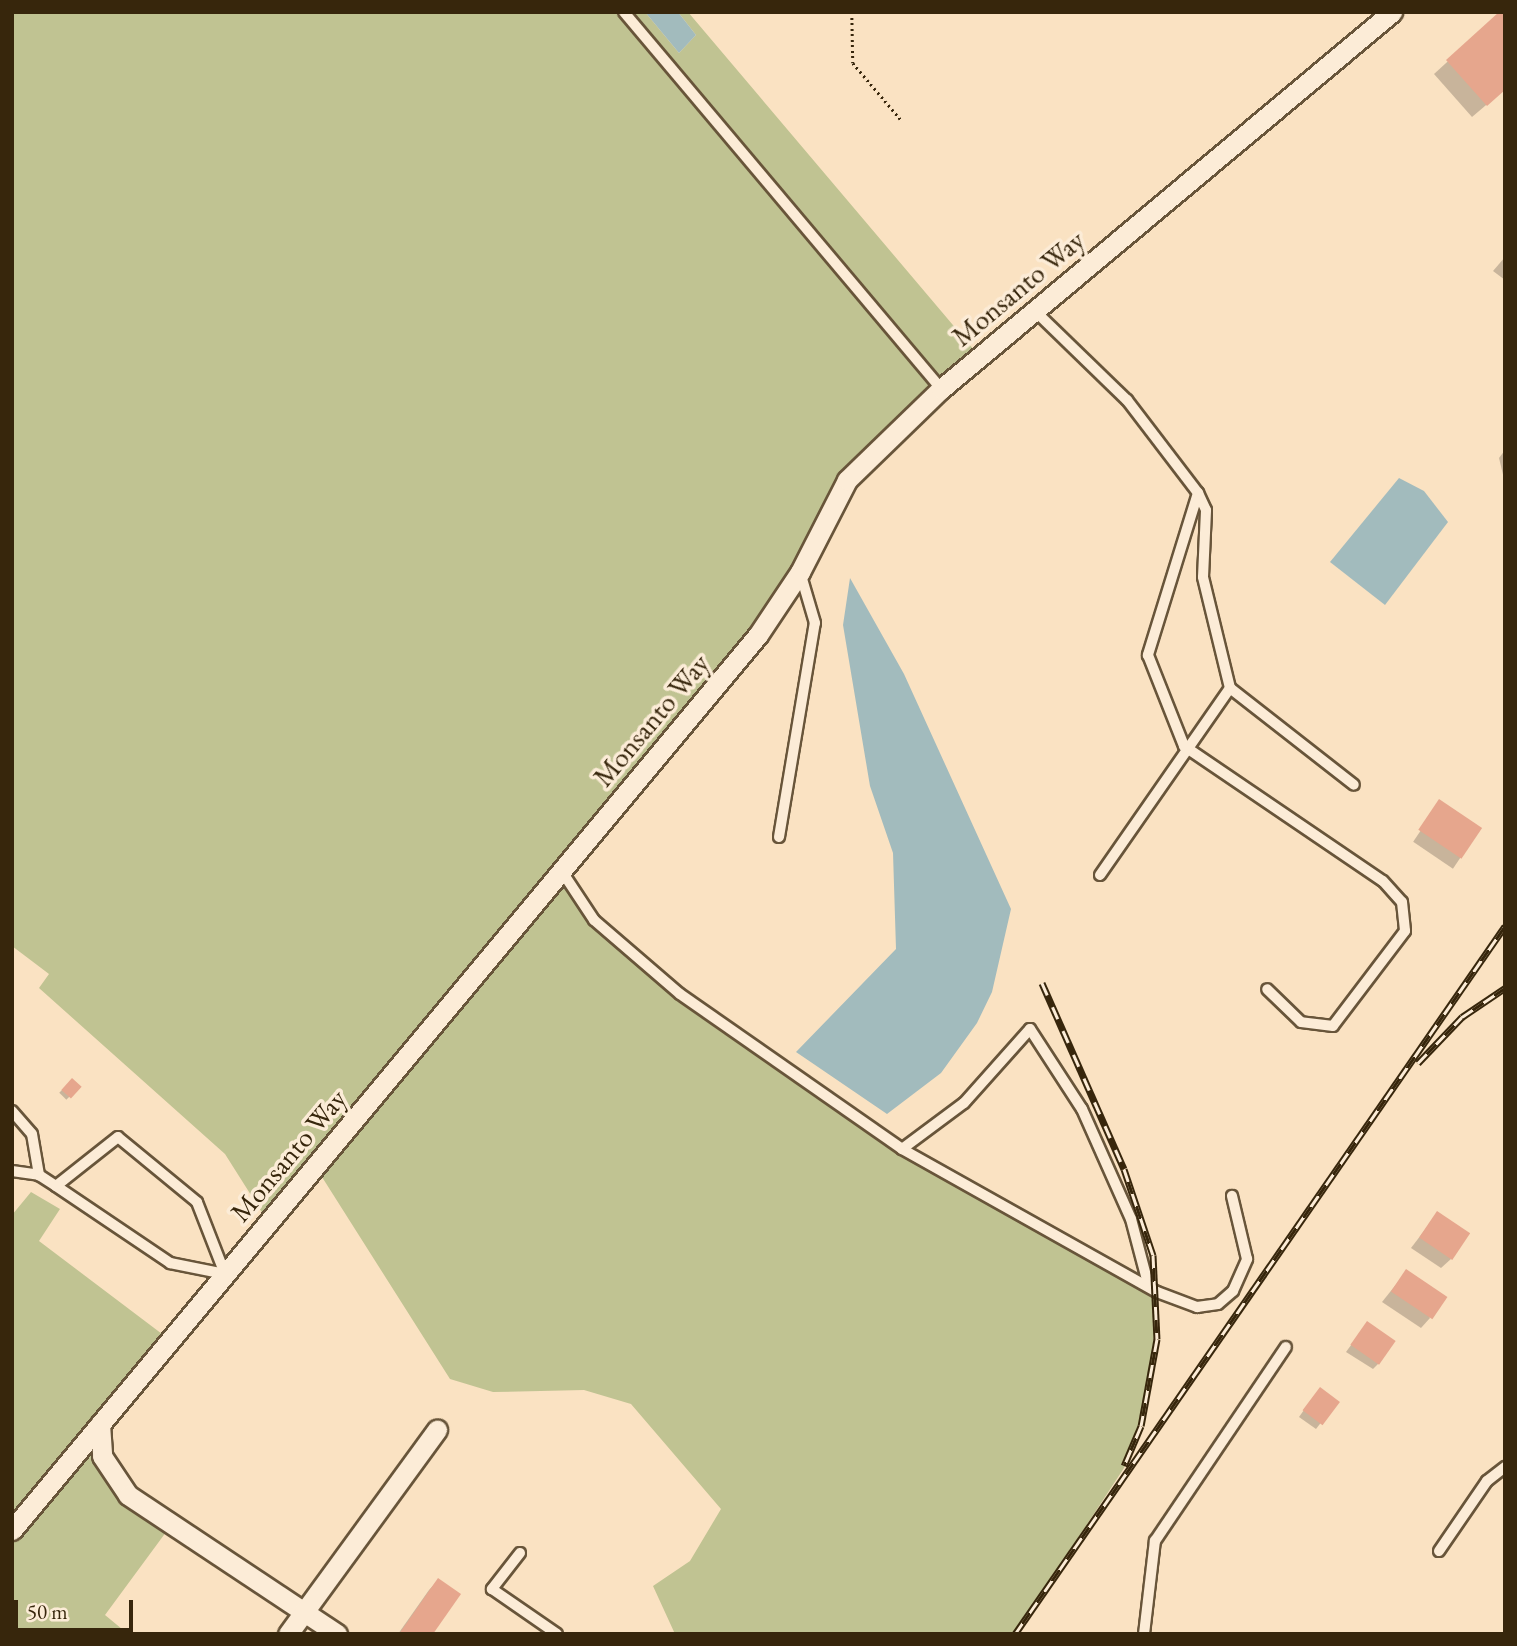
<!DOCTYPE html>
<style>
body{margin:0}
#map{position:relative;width:1517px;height:1646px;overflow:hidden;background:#fae2c2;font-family:"EB Garamond",serif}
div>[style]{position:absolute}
.green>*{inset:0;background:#c0c392}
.water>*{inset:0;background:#a2bbbd}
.shadow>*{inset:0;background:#0003;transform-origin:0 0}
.building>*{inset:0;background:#e6a68d;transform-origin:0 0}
.path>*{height:2.5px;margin-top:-1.25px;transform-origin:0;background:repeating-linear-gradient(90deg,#37260c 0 2px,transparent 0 5.5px)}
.roads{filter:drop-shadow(2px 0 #68553a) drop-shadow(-2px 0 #68553a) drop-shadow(0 2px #68553a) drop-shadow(0 -2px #68553a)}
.service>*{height:10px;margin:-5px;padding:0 5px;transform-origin:5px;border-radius:5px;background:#fcecd7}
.minor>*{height:19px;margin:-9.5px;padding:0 9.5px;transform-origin:9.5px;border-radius:9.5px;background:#fcecd7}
.rail>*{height:7px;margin-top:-3.5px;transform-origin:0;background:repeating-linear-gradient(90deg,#fcecd7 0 13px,#37260c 0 26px);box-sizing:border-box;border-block:2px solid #37260c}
span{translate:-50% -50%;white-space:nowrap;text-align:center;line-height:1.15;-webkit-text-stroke:7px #fcecd7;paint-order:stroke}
.street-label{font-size:28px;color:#37260c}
.frame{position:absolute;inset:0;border:14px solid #37260c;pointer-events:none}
.scale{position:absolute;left:14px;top:1600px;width:119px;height:32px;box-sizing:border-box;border:4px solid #37260c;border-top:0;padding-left:9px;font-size:21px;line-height:24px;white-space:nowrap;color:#37260c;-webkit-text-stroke:5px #fcecd7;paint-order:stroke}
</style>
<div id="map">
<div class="green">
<i style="clip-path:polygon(12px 12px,645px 12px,679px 53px,696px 35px,678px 12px,688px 12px,980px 357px,847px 480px,800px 572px,561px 870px,594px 920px,680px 994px,902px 1149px,1157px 1292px,1150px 1391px,1124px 1468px,1015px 1634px,675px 1634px,653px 1586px,690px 1561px,721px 1509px,631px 1404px,584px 1390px,493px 1392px,450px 1379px,315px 1166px,268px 1222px,225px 1154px,39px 988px,49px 974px,12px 946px)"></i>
<i style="clip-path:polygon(31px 1192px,60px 1209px,39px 1241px,170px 1340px,100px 1424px,102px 1456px,172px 1524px,105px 1615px,128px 1634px,12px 1634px,12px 1215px)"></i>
</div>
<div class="water">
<i style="clip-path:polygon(645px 12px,678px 12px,696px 35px,679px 53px)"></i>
<i style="clip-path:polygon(1399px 478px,1424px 491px,1448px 522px,1385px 605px,1330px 562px)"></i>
<i style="clip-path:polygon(850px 578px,904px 674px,1011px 909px,992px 992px,977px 1023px,941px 1073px,887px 1114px,796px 1052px,896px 949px,893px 853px,870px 786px,843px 625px)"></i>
</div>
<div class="shadow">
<i style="clip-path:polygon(1502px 12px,1505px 89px,1472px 117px,1434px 74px)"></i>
<i style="clip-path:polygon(1505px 257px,1505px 280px,1493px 271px)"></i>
<i style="clip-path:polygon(1505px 450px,1505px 483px,1499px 458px)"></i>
<i style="left:1440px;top:802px;width:48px;height:48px;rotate:34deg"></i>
<i style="left:72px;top:1080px;width:10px;height:18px;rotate:45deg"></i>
<i style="clip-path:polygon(1437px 1214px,1451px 1259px,1441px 1268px,1411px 1248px)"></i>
<i style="clip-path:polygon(1406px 1272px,1430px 1318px,1421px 1328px,1382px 1302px)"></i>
<i style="clip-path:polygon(1367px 1323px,1379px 1363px,1373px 1369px,1346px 1352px)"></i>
<i style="clip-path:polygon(1314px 1396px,1337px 1402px,1316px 1429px,1299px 1417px)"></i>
<i style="clip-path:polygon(438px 1580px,430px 1634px,398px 1634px,429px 1590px)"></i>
</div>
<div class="building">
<i style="clip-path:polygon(1499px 12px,1505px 12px,1505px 90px,1487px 106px,1446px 60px)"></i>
<i style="left:1439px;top:799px;width:52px;height:37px;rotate:34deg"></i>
<i style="left:72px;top:1078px;width:13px;height:16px;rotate:42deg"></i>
<i style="left:1437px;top:1211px;width:40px;height:32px;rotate:34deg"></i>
<i style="left:1406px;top:1269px;width:50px;height:27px;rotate:34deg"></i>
<i style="left:1367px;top:1321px;width:35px;height:29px;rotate:35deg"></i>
<i style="left:1320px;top:1387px;width:25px;height:29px;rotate:37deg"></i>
<i style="clip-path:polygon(438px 1578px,461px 1594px,433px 1634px,399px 1634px)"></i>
</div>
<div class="path">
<i style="left:852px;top:12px;width:51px;rotate:88.9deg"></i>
<i style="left:853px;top:63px;width:76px;rotate:49.8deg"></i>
</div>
<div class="roads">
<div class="service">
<i style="left:624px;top:12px;width:493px;rotate:49.9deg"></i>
<i style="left:1035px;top:311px;width:128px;rotate:44.1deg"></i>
<i style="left:1127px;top:400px;width:117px;rotate:52.6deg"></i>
<i style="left:1230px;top:688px;width:114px;rotate:-103.7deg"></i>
<i style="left:1203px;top:577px;width:67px;rotate:-87.4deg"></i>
<i style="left:1206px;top:510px;width:19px;rotate:-115deg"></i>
<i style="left:1198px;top:493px;width:170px;rotate:107.2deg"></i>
<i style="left:1148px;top:655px;width:98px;rotate:68.4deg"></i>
<i style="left:1184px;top:746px;width:240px;rotate:34.2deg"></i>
<i style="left:1383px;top:881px;width:28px;rotate:48deg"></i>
<i style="left:1402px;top:902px;width:29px;rotate:84deg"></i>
<i style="left:1405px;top:931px;width:119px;rotate:127.2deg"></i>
<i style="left:1333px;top:1026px;width:32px;rotate:-173deg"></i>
<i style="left:1301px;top:1022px;width:47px;rotate:-135.9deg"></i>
<i style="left:779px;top:837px;width:217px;rotate:-80.5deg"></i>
<i style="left:815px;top:623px;width:53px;rotate:-106.4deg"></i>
<i style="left:561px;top:870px;width:60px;rotate:56.6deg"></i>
<i style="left:594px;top:920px;width:113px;rotate:40.7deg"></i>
<i style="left:680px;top:994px;width:271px;rotate:34.9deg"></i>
<i style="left:902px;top:1149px;width:292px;rotate:29.3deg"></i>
<i style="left:1157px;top:1292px;width:43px;rotate:20.6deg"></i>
<i style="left:1197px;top:1307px;width:21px;rotate:-8deg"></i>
<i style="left:1218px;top:1304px;width:20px;rotate:-41deg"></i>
<i style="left:1233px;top:1291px;width:35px;rotate:-66deg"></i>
<i style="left:1247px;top:1259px;width:65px;rotate:-103.4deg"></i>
<i style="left:1100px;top:875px;width:228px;rotate:-55.2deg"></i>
<i style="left:1230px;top:688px;width:157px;rotate:38deg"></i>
<i style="left:12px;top:1111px;width:30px;rotate:49deg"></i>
<i style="left:32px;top:1134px;width:42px;rotate:80.3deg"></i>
<i style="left:902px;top:1149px;width:77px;rotate:-36.6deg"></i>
<i style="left:964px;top:1103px;width:99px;rotate:-48.3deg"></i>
<i style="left:1030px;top:1029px;width:95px;rotate:57deg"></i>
<i style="left:1082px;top:1109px;width:120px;rotate:66deg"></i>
<i style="left:1131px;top:1219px;width:70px;rotate:75.2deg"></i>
<i style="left:12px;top:1171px;width:27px;rotate:8deg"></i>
<i style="left:39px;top:1175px;width:20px;rotate:33deg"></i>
<i style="left:56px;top:1186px;width:138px;rotate:34deg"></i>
<i style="left:170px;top:1263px;width:56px;rotate:11.3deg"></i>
<i style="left:225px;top:1274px;width:77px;rotate:-111.3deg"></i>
<i style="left:197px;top:1202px;width:102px;rotate:-140.6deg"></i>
<i style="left:118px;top:1137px;width:79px;rotate:141.7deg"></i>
<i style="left:1439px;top:1551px;width:85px;rotate:-55.6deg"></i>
<i style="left:1487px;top:1481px;width:23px;rotate:-38deg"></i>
<i style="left:520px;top:1553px;width:46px;rotate:127.9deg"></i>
<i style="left:492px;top:1589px;width:79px;rotate:34.7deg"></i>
<i style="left:1144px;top:1634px;width:94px;rotate:-83.3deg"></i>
<i style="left:1155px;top:1541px;width:234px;rotate:-56deg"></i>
</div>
<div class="minor">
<i style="left:100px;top:1424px;width:32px;rotate:86deg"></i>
<i style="left:102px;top:1456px;width:47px;rotate:56.3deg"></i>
<i style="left:128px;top:1495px;width:251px;rotate:33.6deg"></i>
<i style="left:12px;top:1530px;width:1165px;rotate:-50.19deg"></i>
<i style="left:758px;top:635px;width:76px;rotate:-56.3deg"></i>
<i style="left:800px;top:572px;width:103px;rotate:-62.9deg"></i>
<i style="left:847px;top:480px;width:131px;rotate:-44.1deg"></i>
<i style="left:941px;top:389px;width:588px;rotate:-39.89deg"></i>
<i style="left:288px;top:1634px;width:253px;rotate:-53.9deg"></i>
</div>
</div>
<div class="rail">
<i style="left:1042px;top:983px;width:203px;rotate:66.2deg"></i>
<i style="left:1124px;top:1169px;width:91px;rotate:71.4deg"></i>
<i style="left:1153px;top:1255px;width:84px;rotate:87.3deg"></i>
<i style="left:1157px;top:1339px;width:88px;rotate:100.4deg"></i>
<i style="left:1141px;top:1426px;width:43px;rotate:113deg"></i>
<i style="left:1418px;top:1063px;width:64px;rotate:-46.3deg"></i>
<i style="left:1462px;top:1017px;width:52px;rotate:-34deg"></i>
<i style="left:1015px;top:1634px;width:861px;rotate:-55.31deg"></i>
</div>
<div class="street-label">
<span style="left:1018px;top:288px;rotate:-40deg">Monsanto Way</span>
<span style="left:651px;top:720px;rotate:-50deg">Monsanto Way</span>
<span style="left:288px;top:1155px;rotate:-50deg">Monsanto Way</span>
</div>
<div class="frame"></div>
<div class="scale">50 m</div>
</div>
